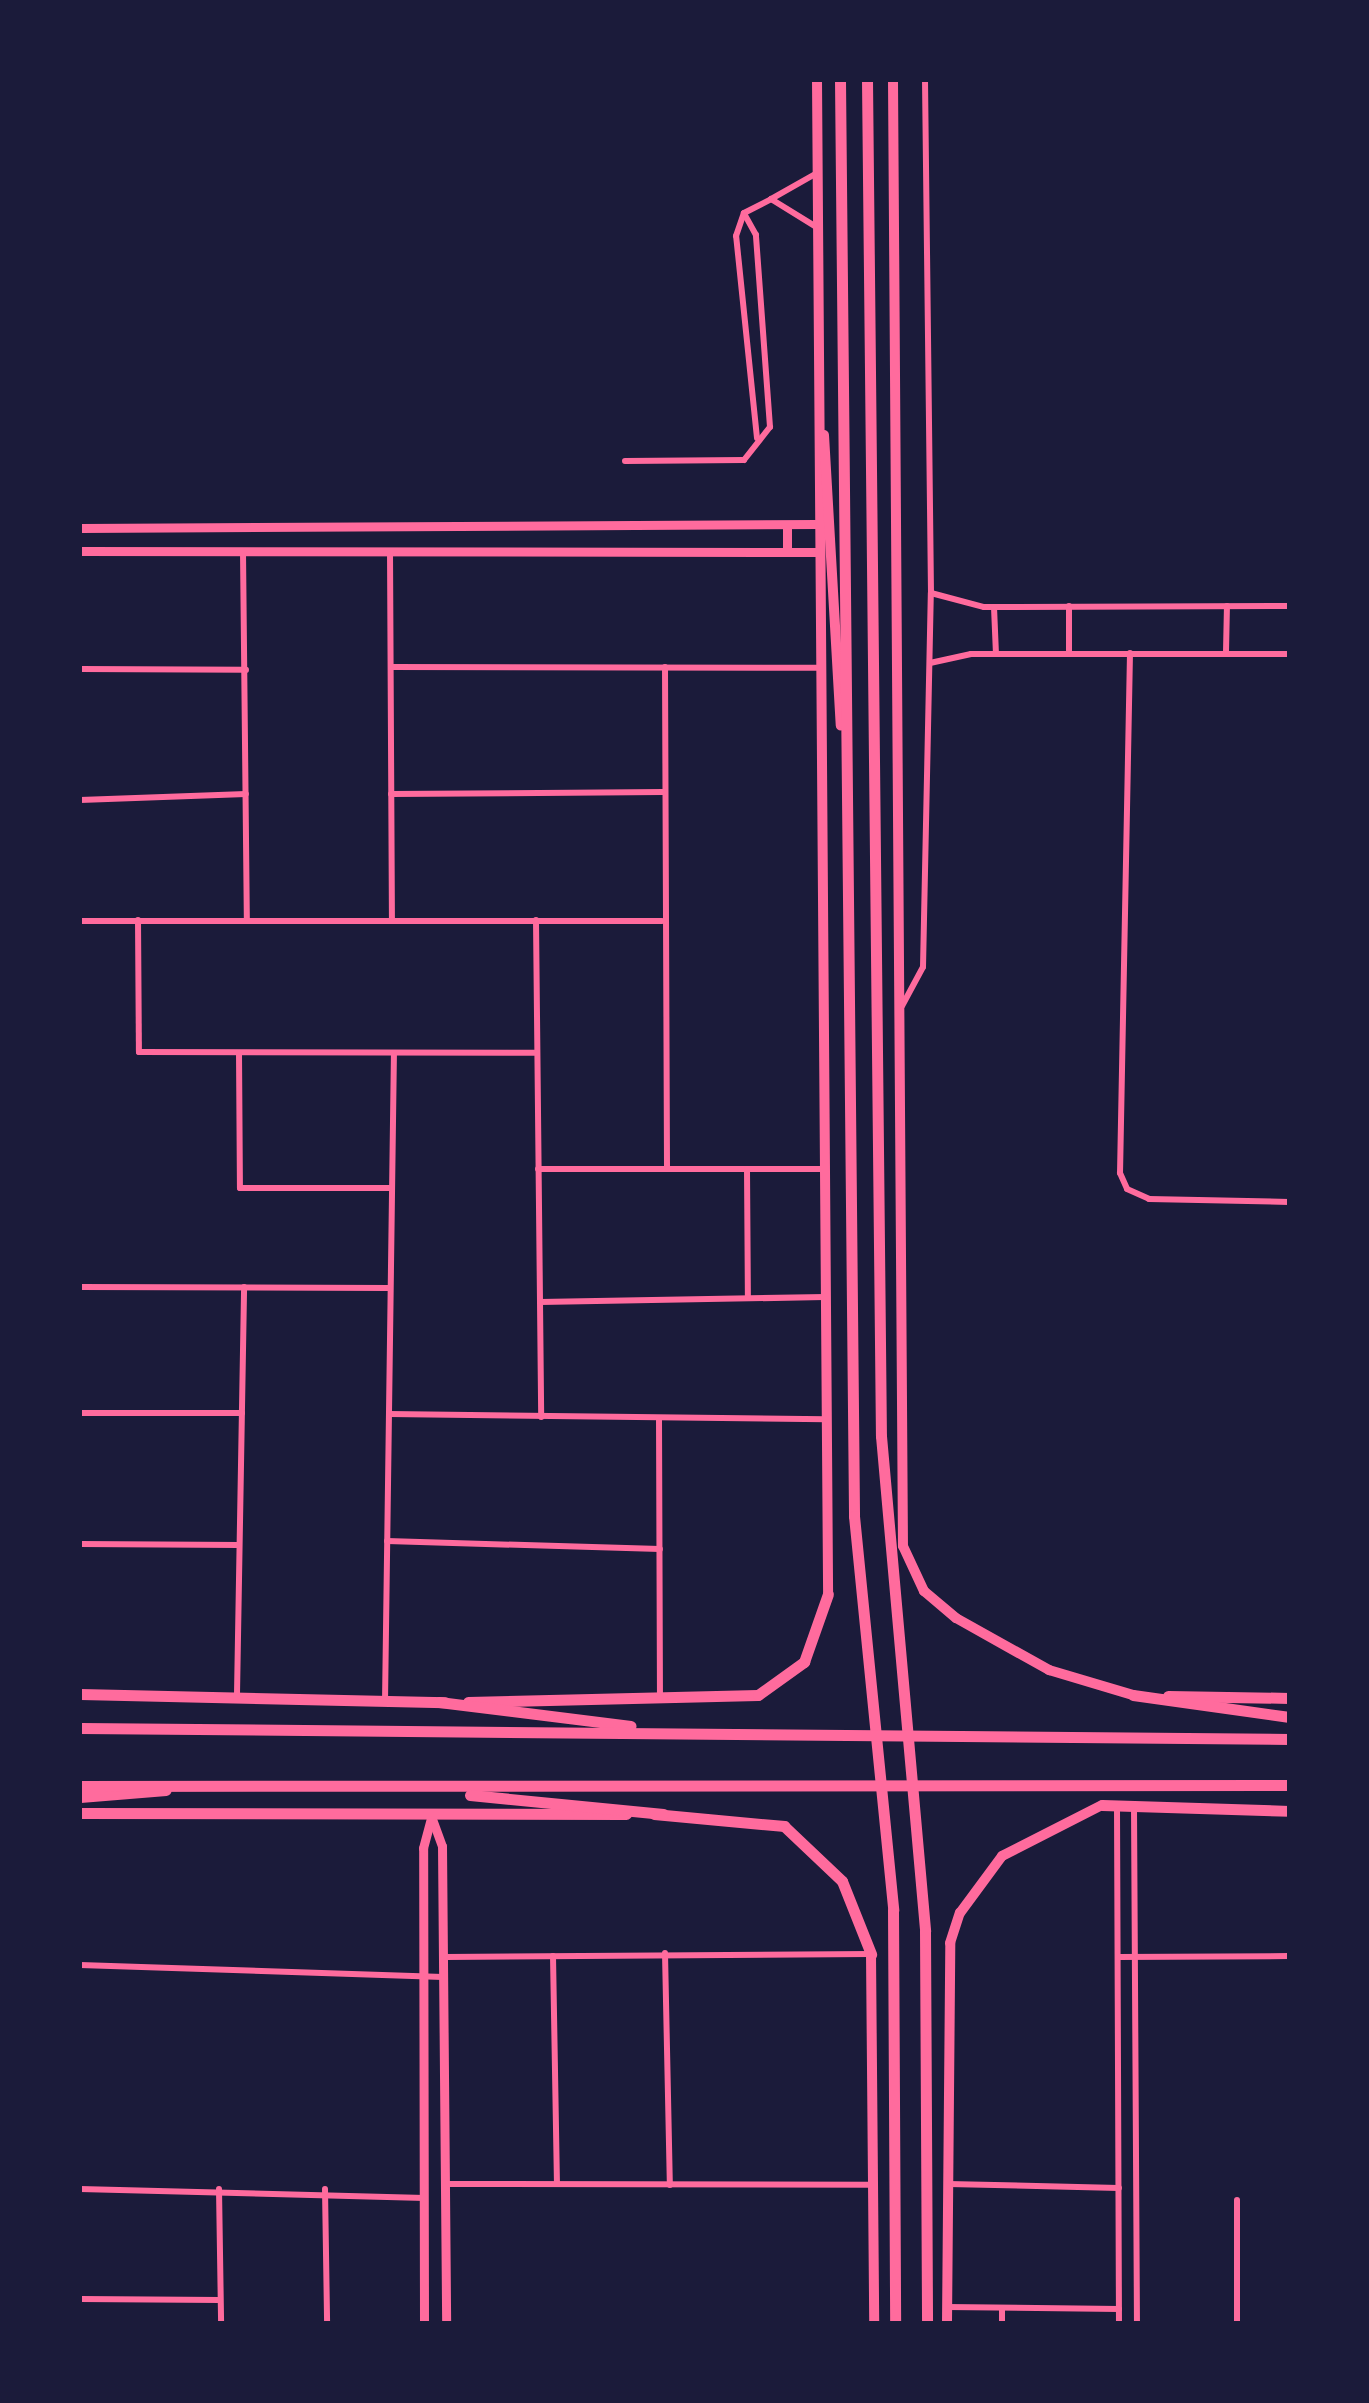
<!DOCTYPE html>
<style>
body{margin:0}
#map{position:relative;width:1369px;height:2403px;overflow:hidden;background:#1b1b3a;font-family:"IBM Plex Serif",serif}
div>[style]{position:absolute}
.minor>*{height:6px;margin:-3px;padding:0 3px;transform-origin:3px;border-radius:3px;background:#ff6b9d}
.tertiary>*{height:9px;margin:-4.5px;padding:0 4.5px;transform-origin:4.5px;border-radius:4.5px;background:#ff6b9d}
.secondary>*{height:10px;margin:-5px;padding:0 5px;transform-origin:5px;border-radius:5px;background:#ff6b9d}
.primary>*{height:11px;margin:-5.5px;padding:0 5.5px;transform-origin:5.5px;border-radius:5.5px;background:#ff6b9d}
.trunk>*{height:11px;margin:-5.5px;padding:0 5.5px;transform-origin:5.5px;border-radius:5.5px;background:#ff6b9d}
span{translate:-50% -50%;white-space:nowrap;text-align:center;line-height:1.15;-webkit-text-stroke:9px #1b1b3a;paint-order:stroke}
.frame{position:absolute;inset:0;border:82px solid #1b1b3a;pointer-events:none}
</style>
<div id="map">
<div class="minor">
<i style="left:817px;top:173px;width:53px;rotate:150.5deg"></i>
<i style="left:771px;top:199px;width:55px;rotate:31.7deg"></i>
<i style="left:757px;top:438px;width:203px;rotate:-95.9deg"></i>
<i style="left:736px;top:236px;width:24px;rotate:-71deg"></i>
<i style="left:744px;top:213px;width:30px;rotate:-27deg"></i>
<i style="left:625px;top:461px;width:119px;rotate:-0.5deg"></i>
<i style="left:744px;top:460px;width:42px;rotate:-51.8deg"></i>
<i style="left:770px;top:427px;width:193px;rotate:-94.2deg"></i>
<i style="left:756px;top:235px;width:25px;rotate:-119deg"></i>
<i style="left:390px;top:551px;width:369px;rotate:89.7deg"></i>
<i style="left:243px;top:552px;width:367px;rotate:89.4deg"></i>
<i style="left:931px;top:593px;width:55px;rotate:14.8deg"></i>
<i style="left:984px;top:607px;width:305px;rotate:-0.2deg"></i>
<i style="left:1069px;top:606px;width:47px;rotate:90deg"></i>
<i style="left:994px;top:607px;width:47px;rotate:87.6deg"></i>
<i style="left:1226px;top:652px;width:46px;rotate:-88.8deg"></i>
<i style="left:1130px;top:653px;width:520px;rotate:91.1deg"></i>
<i style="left:1120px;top:1173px;width:17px;rotate:66deg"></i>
<i style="left:1127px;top:1189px;width:24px;rotate:24deg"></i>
<i style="left:1149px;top:1199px;width:140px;rotate:1.2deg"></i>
<i style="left:930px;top:663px;width:42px;rotate:-12.4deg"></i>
<i style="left:971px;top:654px;width:318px"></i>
<i style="left:391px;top:667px;width:430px;rotate:0.1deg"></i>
<i style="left:665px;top:667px;width:502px;rotate:89.77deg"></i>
<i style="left:80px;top:669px;width:166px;rotate:0.3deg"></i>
<i style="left:391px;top:794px;width:272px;rotate:-0.4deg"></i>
<i style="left:80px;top:800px;width:166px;rotate:-2.1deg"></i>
<i style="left:138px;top:920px;width:132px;rotate:89.6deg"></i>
<i style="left:139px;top:1052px;width:398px;rotate:0.1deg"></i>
<i style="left:536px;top:920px;width:497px;rotate:89.4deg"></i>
<i style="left:80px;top:921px;width:582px"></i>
<i style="left:902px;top:1006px;width:44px;rotate:-61.7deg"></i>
<i style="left:923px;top:967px;width:374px;rotate:-88.8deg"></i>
<i style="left:931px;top:593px;width:513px;rotate:-90.67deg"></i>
<i style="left:239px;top:1053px;width:135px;rotate:89.6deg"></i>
<i style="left:240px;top:1188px;width:152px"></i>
<i style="left:538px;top:1169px;width:287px"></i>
<i style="left:747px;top:1169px;width:129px;rotate:89.6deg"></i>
<i style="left:80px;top:1287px;width:310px;rotate:0.2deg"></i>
<i style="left:540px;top:1302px;width:285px;rotate:-1deg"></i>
<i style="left:80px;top:1413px;width:162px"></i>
<i style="left:389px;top:1414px;width:437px;rotate:0.7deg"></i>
<i style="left:659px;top:1418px;width:278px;rotate:89.8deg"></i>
<i style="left:387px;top:1541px;width:273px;rotate:1.7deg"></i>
<i style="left:80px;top:1544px;width:159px;rotate:0.4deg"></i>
<i style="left:237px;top:1694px;width:407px;rotate:-89deg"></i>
<i style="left:385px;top:1702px;width:649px;rotate:-89.21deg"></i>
<i style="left:1117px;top:1807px;width:516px;rotate:89.78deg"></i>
<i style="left:1134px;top:1807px;width:516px;rotate:89.67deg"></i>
<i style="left:665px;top:1953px;width:232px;rotate:88.8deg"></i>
<i style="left:553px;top:1956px;width:228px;rotate:89deg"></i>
<i style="left:445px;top:1957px;width:426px;rotate:-0.4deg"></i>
<i style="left:1118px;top:1957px;width:171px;rotate:-0.3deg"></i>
<i style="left:80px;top:1965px;width:363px;rotate:1.9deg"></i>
<i style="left:445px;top:2184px;width:428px;rotate:0.1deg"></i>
<i style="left:948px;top:2184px;width:171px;rotate:1.3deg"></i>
<i style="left:80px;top:2189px;width:345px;rotate:1.5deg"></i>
<i style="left:219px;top:2189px;width:134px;rotate:89.1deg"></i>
<i style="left:325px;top:2189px;width:134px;rotate:89.1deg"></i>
<i style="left:1237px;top:2200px;width:123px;rotate:90deg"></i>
<i style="left:80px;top:2299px;width:140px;rotate:0.4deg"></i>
<i style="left:947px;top:2307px;width:172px;rotate:0.7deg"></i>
<i style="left:1002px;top:2308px;width:15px;rotate:90deg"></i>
</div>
<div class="tertiary">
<i style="left:787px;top:525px;width:27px;rotate:90deg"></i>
<i style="left:80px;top:528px;width:737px;rotate:-0.31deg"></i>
<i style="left:80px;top:551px;width:737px;rotate:0.08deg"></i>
<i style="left:431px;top:1816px;width:32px;rotate:70deg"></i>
<i style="left:442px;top:1846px;width:477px;rotate:89.5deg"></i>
<i style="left:424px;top:2323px;width:475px;rotate:-90.1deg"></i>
<i style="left:423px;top:1848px;width:30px;rotate:-75deg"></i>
</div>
<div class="secondary">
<i style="left:817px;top:80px;width:1514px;rotate:89.58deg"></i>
<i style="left:893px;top:80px;width:1466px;rotate:89.61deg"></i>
<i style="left:903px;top:1546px;width:50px;rotate:65deg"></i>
<i style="left:924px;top:1591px;width:42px;rotate:40.2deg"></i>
<i style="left:956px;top:1618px;width:107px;rotate:29.2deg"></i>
<i style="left:1049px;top:1670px;width:88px;rotate:16.6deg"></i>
<i style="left:824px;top:435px;width:291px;rotate:86.7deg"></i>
<i style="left:871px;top:1954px;width:369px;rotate:89.5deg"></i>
<i style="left:947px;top:2323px;width:380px;rotate:-89.5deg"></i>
<i style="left:950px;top:1943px;width:32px;rotate:-72deg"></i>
<i style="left:960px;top:1913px;width:71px;rotate:-53.6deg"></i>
<i style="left:1002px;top:1856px;width:112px;rotate:-27deg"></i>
</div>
<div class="primary">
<i style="left:840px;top:80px;width:1436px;rotate:89.44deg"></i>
<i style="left:854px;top:1516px;width:396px;rotate:84.3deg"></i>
<i style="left:893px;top:1910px;width:413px;rotate:89.7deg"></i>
<i style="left:867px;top:80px;width:1356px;rotate:89.41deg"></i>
<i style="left:881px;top:1436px;width:497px;rotate:84.9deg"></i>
<i style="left:925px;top:1931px;width:392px;rotate:89.7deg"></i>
<i style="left:80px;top:1694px;width:365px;rotate:1.3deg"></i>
<i style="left:1168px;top:1696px;width:121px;rotate:0.9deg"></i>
<i style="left:468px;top:1702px;width:290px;rotate:-1.4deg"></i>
<i style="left:758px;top:1695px;width:57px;rotate:-35.7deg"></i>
<i style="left:804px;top:1662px;width:72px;rotate:-70.6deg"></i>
<i style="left:80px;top:1797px;width:86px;rotate:-4.7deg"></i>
<i style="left:1102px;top:1805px;width:187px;rotate:1.8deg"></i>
<i style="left:80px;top:1813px;width:546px;rotate:0.1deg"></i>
<i style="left:654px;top:1814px;width:131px;rotate:5.3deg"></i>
<i style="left:784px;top:1826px;width:80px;rotate:43.5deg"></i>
<i style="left:842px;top:1881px;width:79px;rotate:68.3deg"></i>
</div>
<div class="trunk">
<i style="left:1133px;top:1695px;width:158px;rotate:8deg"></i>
<i style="left:439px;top:1702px;width:193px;rotate:7.1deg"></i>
<i style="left:80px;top:1728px;width:1209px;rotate:0.52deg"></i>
<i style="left:80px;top:1786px;width:1209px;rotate:-0.05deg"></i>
<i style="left:470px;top:1795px;width:194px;rotate:5.6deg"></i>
</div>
<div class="frame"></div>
</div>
